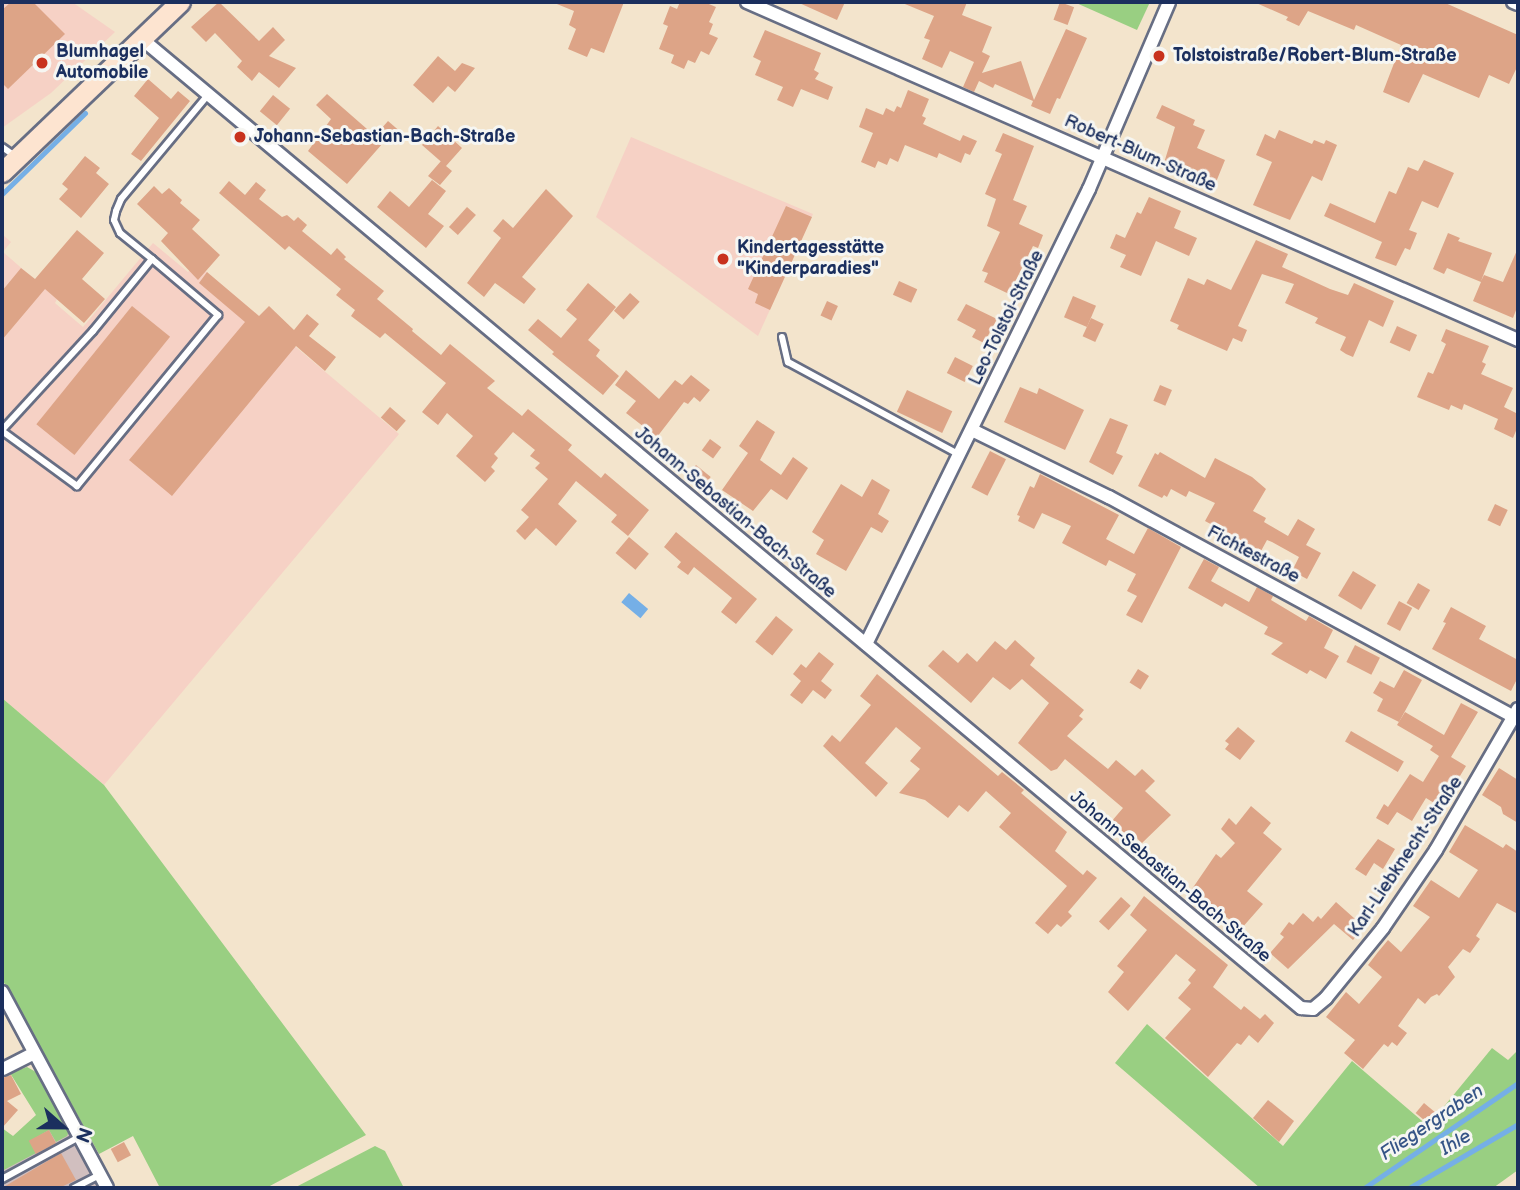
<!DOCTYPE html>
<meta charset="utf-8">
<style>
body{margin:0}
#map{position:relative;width:1520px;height:1190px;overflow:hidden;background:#f3e4cc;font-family:"Balsamiq Sans",sans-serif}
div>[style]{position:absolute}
.built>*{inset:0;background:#f6d1c5}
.industrial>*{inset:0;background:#d1bfbf}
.green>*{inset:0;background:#99cf82}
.water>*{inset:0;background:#75afe6;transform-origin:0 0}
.stream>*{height:5px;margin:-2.5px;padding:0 2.5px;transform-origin:2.5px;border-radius:2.5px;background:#75afe6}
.building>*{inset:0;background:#dda487;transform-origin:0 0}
.roads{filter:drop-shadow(2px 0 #676e84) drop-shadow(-2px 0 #676e84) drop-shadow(0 2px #676e84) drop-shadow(0 -2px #676e84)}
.service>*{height:6px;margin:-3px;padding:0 3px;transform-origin:3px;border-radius:3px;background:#fff}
.minor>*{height:12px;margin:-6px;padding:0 6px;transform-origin:6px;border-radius:6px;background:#fff}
.secondary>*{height:19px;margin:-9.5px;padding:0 9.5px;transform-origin:9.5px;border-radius:9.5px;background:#fde4d0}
.dots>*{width:19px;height:19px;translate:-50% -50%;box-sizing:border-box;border:4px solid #f6f6f2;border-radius:50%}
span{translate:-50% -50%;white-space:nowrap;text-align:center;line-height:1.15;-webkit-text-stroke:6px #f6f6f2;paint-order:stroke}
.poi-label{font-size:18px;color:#1b2f5e;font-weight:700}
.left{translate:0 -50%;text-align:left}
.street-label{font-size:18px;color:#1b2f5e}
.water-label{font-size:19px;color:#365587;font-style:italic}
.frame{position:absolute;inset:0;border:4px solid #1b2f5e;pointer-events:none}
.north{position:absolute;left:28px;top:1092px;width:70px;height:70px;-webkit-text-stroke:5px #f6f6f2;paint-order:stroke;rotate:111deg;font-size:19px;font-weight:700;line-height:28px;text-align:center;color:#1b2f5e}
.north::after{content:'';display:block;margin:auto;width:24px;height:32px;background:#1b2f5e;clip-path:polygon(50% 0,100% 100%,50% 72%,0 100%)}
</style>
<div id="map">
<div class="built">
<i style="clip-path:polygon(2px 2px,72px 2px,115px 32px,51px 93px,2px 128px)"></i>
<i style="clip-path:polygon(631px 137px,813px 214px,758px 336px,596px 217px)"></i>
<i style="clip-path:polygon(2px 234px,11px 242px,3px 252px,57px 299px,55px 303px,83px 327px,153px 243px,188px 272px,196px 263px,399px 434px,104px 785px,2px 698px)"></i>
</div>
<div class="industrial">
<i style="clip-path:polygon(60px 1114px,100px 1188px,2px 1188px,2px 1156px)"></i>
</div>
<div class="green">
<i style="clip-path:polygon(1074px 2px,1150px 2px,1137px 30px)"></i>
<i style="clip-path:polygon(2px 698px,104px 785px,366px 1135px,266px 1188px,160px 1188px,133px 1136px,99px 1154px,2px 979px)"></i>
<i style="clip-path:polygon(1147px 1024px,1283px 1146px,1352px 1061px,1428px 1126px,1492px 1048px,1508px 1060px,1518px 1050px,1518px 1170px,1493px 1188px,1260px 1188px,1115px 1063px)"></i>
<i style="clip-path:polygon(27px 1067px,36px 1072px,69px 1131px,67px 1136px,56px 1142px,49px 1130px,30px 1141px,36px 1153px,2px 1171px,2px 1128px,13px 1136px,36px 1115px,10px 1073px)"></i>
<i style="clip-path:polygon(375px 1146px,385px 1151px,404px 1188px,294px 1188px)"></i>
</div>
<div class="water">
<i style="left:629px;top:593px;width:25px;height:12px;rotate:40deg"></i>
</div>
<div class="stream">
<i style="left:2px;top:194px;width:116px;rotate:-44.3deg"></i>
<i style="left:1364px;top:1188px;width:186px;rotate:-34.3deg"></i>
<i style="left:1409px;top:1188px;width:126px;rotate:-30.4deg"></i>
</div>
<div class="building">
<i style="clip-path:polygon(11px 2px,33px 2px,65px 34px,8px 89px,2px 83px,2px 10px)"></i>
<i style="clip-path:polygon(219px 2px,259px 41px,273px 27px,285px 40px,269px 56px,296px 68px,279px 88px,259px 72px,252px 81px,237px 67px,242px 61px,215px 33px,206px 42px,191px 27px)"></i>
<i style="clip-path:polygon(552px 2px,624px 2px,604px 53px,591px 48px,587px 57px,568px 49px,576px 29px,569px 25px,574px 11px)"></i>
<i style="clip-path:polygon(680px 2px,704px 2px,716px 7px,709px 22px,713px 24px,709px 34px,718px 38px,709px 55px,701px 51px,695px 63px,688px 60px,684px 69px,671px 63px,674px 55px,659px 49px,668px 26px,663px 24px,670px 6px,677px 9px)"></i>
<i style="clip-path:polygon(797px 2px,845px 2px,837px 20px)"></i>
<i style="clip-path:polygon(900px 2px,967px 2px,962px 15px,992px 27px,982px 52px,990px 56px,982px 73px,1021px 61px,1034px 100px,1066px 29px,1087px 38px,1060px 99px,1057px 98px,1050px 114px,1031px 106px,1033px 101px,995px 84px,993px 88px,979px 81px,974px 92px,963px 87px,974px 62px,950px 51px,942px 68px,922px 59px,930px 40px,924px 38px,934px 16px)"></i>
<i style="left:1060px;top:2px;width:15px;height:19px;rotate:20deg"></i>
<i style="clip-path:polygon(1254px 2px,1443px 2px,1518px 35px,1518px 65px,1509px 84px,1489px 75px,1479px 98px,1423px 74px,1409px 103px,1383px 92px,1401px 45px,1356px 25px,1354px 30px,1308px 11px,1299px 26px,1286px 20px,1288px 17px)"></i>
<i style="clip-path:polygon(765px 30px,821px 53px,814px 70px,819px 73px,815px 79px,833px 87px,828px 100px,801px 89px,793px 107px,777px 100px,783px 87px,755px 75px,761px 61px,753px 57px)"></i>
<i style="clip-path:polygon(438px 56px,455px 71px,462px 63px,475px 68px,455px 92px,448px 86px,433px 103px,413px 85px)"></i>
<i style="clip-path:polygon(148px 79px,171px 99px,178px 91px,190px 101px,141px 161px,131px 154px,159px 118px,134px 96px)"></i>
<i style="clip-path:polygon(908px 90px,929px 99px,922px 116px,926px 118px,923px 124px,960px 141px,963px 135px,977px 141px,970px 155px,965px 153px,961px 163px,939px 153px,937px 158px,905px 145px,898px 162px,890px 158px,887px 165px,878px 161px,875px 168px,861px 162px,873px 133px,859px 127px,866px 108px,883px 115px,886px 108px,894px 112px,897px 106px,901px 108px)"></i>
<i style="clip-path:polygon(327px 94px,383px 143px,347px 184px,308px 151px,331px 119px,316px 105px)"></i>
<i style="left:273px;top:95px;width:22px;height:21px;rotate:39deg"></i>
<i style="clip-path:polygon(1162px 105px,1195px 120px,1193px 125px,1205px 130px,1197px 148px,1225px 160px,1214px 187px,1164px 163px,1175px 127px,1156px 118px)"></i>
<i style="left:388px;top:121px;width:20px;height:14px;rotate:41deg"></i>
<i style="clip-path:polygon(438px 126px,462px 148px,446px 166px,452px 171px,440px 185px,428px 176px,441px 161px,446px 166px,422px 145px)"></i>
<i style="clip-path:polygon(1279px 130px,1312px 144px,1314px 140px,1324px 144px,1326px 140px,1337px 145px,1322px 181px,1312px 176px,1290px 220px,1253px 205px,1272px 162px,1256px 155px,1265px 134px,1275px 139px)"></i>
<i style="clip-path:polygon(1003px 133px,1034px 146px,1013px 200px,1027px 206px,1019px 224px,1043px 235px,1038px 248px,1033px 246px,1009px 294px,984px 282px,988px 273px,982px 271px,1000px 232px,987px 226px,996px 199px,985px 194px,1002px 154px,995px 151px)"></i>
<i style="clip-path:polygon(85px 156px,100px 168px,96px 173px,109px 184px,81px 218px,59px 199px,68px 189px,62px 184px)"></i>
<i style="clip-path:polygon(1424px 160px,1454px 173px,1438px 208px,1422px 201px,1409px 230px,1417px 233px,1410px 250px,1405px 248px,1396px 266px,1375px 258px,1382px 242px,1324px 216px,1330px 203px,1375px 223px,1389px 191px,1396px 194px,1408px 167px,1418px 171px)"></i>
<i style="clip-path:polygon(432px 180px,446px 191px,428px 214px,444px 226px,426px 248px,377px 207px,390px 191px,409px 207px)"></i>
<i style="clip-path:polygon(229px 181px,245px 195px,256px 182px,266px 190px,259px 199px,282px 217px,287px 215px,294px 221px,298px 217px,307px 225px,302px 231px,331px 255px,337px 248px,346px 257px,344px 259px,384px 291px,377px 299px,413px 329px,412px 331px,441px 355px,450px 344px,495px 381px,487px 388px,522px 416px,528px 409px,572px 445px,568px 450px,601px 478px,605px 473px,649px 510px,628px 536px,611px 522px,617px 515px,576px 481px,558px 504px,577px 521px,556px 546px,536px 528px,525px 540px,516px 531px,529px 517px,521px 510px,548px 479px,535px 468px,540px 463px,530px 456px,535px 450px,513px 432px,494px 454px,498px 458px,491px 467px,495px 471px,485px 482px,456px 456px,473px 436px,447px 413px,438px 425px,422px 412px,446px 383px,385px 333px,380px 338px,351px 316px,355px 310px,336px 295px,341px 289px,289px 246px,285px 250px,219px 193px)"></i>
<i style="clip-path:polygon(154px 186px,162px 194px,169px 188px,182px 200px,180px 203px,200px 220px,192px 229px,220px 255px,198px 280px,161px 241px,168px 233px,137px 204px)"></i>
<i style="clip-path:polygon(546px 189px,573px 216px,522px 277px,536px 289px,524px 304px,495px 283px,484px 297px,467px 283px,501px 238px,493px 231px,503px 219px,513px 228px)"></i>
<i style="clip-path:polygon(1149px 197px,1181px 211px,1174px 228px,1197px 238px,1189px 256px,1156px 241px,1141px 276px,1120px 267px,1126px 255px,1110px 248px,1116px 234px,1125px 238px,1137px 212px,1141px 214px)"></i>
<i style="clip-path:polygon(786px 206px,812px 217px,770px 310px,755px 303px,758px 294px,748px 289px)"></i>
<i style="left:467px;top:207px;width:12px;height:27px;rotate:42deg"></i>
<i style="clip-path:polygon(77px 230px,104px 253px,82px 279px,105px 299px,84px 323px,45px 289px,2px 340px,2px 291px,21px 268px,35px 279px)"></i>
<i style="clip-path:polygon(1448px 233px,1460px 238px,1458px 241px,1492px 253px,1481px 281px,1484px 275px,1503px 282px,1518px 248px,1518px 305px,1513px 318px,1473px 301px,1481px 282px,1447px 268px,1444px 274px,1433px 269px)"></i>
<i style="clip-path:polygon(1256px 240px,1288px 254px,1282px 267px,1330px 289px,1348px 295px,1354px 283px,1394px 301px,1383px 327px,1369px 320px,1353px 357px,1346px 354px,1340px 350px,1346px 337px,1315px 323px,1318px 318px,1285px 303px,1294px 284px,1262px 274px,1238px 326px,1247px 330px,1242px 342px,1233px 338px,1227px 351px,1177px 329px,1179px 325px,1170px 321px,1188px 278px,1204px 285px,1207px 279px,1231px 290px)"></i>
<i style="clip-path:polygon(207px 272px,259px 316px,269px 306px,294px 330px,307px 314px,319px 324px,309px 336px,336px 357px,325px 371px,296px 346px,172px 496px,129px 460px,245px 322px,199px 283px)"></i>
<i style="left:899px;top:281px;width:20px;height:15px;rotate:24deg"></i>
<i style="clip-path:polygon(588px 283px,616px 307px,588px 340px,600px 350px,596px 356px,619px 376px,603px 395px,552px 354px,554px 352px,528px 330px,538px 319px,561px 338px,577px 319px,566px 310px)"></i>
<i style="left:630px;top:293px;width:13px;height:24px;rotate:42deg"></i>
<i style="left:1073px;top:296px;width:25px;height:23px;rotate:23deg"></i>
<i style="left:827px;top:301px;width:12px;height:16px;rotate:24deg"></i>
<i style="clip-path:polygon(966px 304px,997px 319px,984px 343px,972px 337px,976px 330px,957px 320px)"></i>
<i style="left:132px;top:306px;width:49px;height:152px;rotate:39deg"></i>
<i style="left:1091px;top:318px;width:14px;height:20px;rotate:25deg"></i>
<i style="left:1397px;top:326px;width:22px;height:18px;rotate:24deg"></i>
<i style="clip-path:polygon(1446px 329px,1489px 346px,1482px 362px,1486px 364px,1481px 374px,1513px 388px,1504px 407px,1518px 414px,1518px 426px,1513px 438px,1494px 429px,1498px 419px,1464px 404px,1462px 410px,1451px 405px,1449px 410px,1417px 397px,1428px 372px,1433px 374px,1446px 344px,1441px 341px)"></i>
<i style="left:955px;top:357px;width:20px;height:18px;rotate:27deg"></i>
<i style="clip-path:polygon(626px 370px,659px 399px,675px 380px,682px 385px,691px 375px,710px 390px,700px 402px,694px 397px,688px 404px,684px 402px,657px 437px,626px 413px,636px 401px,615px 385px)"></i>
<i style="left:1160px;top:385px;width:13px;height:17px;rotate:23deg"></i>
<i style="clip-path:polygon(1020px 387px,1037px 394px,1039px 388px,1084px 410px,1065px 450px,1004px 422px)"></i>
<i style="left:907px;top:390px;width:50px;height:24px;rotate:25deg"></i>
<i style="left:390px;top:407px;width:21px;height:14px;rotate:41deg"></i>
<i style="clip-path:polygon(1110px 418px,1128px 425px,1116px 453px,1123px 456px,1113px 475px,1089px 462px)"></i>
<i style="clip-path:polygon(757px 420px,775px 432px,760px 460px,781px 475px,793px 457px,808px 468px,787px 500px,771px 489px,753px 511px,722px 490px,748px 453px,739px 446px)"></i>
<i style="left:710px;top:439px;width:14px;height:14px;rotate:36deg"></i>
<i style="left:990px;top:451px;width:18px;height:41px;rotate:27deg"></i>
<i style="clip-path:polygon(1160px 452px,1205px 478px,1215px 458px,1252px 477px,1266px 489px,1253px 511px,1266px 518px,1264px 522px,1288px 536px,1298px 519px,1315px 529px,1306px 545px,1321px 553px,1307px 579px,1292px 571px,1299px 557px,1272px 542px,1267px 540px,1261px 551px,1205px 521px,1215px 503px,1189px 491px,1186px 497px,1171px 489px,1167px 497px,1164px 495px,1162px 498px,1138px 486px,1155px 453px,1158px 455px)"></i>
<i style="left:696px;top:465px;width:19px;height:15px;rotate:39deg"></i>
<i style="clip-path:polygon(1040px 474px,1119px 515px,1106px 539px,1134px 554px,1148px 528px,1181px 547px,1142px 623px,1126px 615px,1137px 596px,1127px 591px,1136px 574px,1109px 560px,1106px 566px,1062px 543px,1071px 526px,1042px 513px,1034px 529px,1018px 521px,1020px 516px,1017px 515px,1030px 486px,1034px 488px)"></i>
<i style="clip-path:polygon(872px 479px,890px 490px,878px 514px,889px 521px,882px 533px,871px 527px,846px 571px,816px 554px,824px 540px,812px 532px,841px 484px,862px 497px)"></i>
<i style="left:1495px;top:504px;width:14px;height:18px;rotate:25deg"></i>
<i style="clip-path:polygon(676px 532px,757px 599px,736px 624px,721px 612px,732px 598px,694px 567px,688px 575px,677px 567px,681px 562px,664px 547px)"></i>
<i style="left:629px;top:537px;width:26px;height:21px;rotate:40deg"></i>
<i style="clip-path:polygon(1204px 559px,1219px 567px,1211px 581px,1249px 602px,1257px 587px,1273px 596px,1271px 600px,1306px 621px,1309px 616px,1333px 630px,1324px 648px,1339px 656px,1326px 679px,1310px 670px,1307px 674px,1271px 654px,1283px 643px,1264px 634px,1268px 627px,1225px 603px,1222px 607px,1188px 588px)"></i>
<i style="left:1353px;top:571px;width:27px;height:29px;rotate:31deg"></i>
<i style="left:1418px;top:583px;width:14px;height:23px;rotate:30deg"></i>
<i style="left:1399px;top:601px;width:15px;height:26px;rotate:28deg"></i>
<i style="clip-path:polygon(1451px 607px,1486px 626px,1479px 639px,1518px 660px,1518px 677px,1511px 691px,1432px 649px,1446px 623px,1443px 622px)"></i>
<i style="left:776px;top:616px;width:22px;height:33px;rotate:39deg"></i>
<i style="clip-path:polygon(1015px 640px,1035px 658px,1030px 665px,1084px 710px,1079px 716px,1083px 719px,1067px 736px,1108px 769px,1116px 760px,1135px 776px,1142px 769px,1155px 781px,1145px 791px,1171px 815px,1142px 843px,1131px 833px,1128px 836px,1111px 822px,1123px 808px,1065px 759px,1057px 769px,1051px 771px,1018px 743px,1049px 703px,1022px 679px,1010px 690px,993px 677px,971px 703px,928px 666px,943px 650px,958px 663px,967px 653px,977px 662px,995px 641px,1006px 650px)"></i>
<i style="left:1355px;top:645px;width:28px;height:19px;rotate:27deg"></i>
<i style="clip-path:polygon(819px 652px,834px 664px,821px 681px,832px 690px,825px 699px,813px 690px,802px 704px,790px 695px,801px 681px,793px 674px,801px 664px,806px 668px)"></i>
<i style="left:1138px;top:669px;width:13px;height:16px;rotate:32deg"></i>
<i style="clip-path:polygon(1404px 670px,1422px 680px,1399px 722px,1377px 711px,1383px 699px,1373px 693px,1380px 681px,1394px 688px)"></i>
<i style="clip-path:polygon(877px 674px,998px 776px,1002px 772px,1024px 790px,1021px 793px,1067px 832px,1055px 851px,1083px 875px,1087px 870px,1097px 878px,1068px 912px,1072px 916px,1061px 927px,1057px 924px,1048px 934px,1035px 923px,1067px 886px,999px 827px,1011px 813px,986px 791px,968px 812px,959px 805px,948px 818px,925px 800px,899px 793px,920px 769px,910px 761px,921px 748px,896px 727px,865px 763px,888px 783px,876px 797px,823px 746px,832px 735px,840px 742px,871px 705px,860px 696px)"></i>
<i style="clip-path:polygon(1461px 703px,1478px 712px,1451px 757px,1466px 766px,1446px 799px,1439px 806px,1426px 798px,1412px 821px,1397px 812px,1388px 825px,1376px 818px,1384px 804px,1388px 807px,1410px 774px,1423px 782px,1439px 756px,1430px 750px,1433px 746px,1397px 725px,1405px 712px,1444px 735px)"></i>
<i style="clip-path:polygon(1238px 727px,1255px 741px,1240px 760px,1225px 749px,1229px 744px,1225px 741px)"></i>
<i style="left:1351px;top:731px;width:61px;height:12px;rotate:30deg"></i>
<i style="clip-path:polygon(1499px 768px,1518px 780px,1518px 823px,1503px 814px,1501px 807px,1482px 795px)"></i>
<i style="clip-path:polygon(1251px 806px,1271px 823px,1263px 833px,1282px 849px,1247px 891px,1263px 904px,1241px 929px,1192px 889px,1216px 854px,1221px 858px,1235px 843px,1221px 829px,1229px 818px,1236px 825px)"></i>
<i style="clip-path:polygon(1465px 825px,1503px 848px,1506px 844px,1518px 852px,1518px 914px,1497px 903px,1476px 936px,1480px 939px,1470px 953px,1463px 949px,1448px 967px,1455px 977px,1439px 996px,1437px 994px,1431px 997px,1425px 1004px,1418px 998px,1398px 1026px,1407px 1033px,1397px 1046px,1392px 1042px,1388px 1047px,1384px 1044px,1363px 1069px,1344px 1053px,1355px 1040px,1326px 1017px,1346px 992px,1359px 1004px,1382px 977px,1368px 965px,1378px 952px,1388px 940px,1401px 952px,1430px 917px,1413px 906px,1431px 880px,1459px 898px,1478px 870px,1449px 852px)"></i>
<i style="clip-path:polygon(1378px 839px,1395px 849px,1383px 869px,1374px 863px,1366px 876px,1355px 869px)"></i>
<i style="clip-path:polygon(1144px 896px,1228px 965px,1213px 987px,1241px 1010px,1244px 1006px,1260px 1019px,1265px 1014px,1274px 1023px,1258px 1043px,1249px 1035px,1241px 1045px,1237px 1043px,1208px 1077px,1165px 1038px,1191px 1009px,1178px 998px,1191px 983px,1188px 980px,1196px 970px,1176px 954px,1128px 1011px,1108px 992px,1124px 972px,1117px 966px,1147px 930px,1130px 915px)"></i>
<i style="left:1121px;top:897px;width:13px;height:33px;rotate:42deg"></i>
<i style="clip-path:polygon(1336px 902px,1364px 927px,1353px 940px,1334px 924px,1288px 969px,1270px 953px,1284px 937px,1280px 934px,1289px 922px,1293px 925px,1303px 913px,1313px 922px,1318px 916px,1321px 919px)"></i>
<i style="clip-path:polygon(11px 1075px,21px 1094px,7px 1101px,18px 1110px,2px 1128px,2px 1078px)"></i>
<i style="clip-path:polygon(1268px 1100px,1294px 1121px,1279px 1142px,1253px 1118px)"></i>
<i style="left:1424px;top:1103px;width:16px;height:13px;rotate:40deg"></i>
<i style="left:49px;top:1130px;width:15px;height:23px;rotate:62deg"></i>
<i style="left:124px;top:1142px;width:15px;height:15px;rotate:62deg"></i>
<i style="clip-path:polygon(61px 1153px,76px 1180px,59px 1188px,2px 1188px)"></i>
</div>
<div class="roads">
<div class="service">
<i style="left:2px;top:147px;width:16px;rotate:35deg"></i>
<i style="left:152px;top:259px;width:41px;rotate:-140.9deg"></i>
<i style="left:120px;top:233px;width:14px;rotate:-115deg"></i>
<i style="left:114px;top:220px;width:9px;rotate:-77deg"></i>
<i style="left:116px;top:211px;width:13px;rotate:-67deg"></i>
<i style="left:121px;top:199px;width:134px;rotate:-50.1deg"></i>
<i style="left:782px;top:337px;width:26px;rotate:77deg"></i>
<i style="left:788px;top:362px;width:193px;rotate:28.4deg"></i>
<i style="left:2px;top:430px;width:134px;rotate:-47.4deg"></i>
<i style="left:93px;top:331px;width:93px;rotate:-50.7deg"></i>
<i style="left:152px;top:259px;width:87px;rotate:40.3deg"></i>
<i style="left:218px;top:315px;width:222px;rotate:129.5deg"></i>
<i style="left:77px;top:486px;width:93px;rotate:-143.7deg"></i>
<i style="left:2px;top:1179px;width:88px;rotate:-28.6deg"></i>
<i style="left:74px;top:1188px;width:28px;rotate:-27deg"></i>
</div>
<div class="minor">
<i style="left:747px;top:2px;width:842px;rotate:23.67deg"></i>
<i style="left:1513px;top:2px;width:5px;rotate:22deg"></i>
<i style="left:142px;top:39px;width:1511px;rotate:39.9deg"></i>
<i style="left:1301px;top:1008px;width:12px;rotate:5deg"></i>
<i style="left:1313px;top:1009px;width:17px;rotate:-40deg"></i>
<i style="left:1326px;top:998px;width:90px;rotate:-50.8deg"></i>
<i style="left:1383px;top:928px;width:94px;rotate:-55.8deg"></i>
<i style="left:1436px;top:850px;width:163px;rotate:-59.8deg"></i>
<i style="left:972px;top:430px;width:153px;rotate:26.1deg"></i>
<i style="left:1109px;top:497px;width:461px;rotate:28.5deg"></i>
<i style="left:866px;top:644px;width:507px;rotate:-63.89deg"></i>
<i style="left:1089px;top:189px;width:203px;rotate:-66.8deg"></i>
<i style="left:2px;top:992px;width:222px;rotate:61.8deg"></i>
<i style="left:3px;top:1069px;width:34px;rotate:-27deg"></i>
</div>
<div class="secondary">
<i style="left:2px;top:172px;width:246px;rotate:-43.7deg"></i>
</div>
</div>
<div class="dots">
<i style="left:1159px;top:56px;background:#c8321e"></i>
<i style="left:42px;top:63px;background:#c8321e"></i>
<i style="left:240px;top:137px;background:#c8321e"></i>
<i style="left:723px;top:259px;background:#c8321e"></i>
</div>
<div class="poi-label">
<span class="left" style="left:56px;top:63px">Blumhagel<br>Automobile</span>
<span class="left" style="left:1173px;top:56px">Tolstoistraße/Robert-Blum-Straße</span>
<span class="left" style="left:254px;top:137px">Johann-Sebastian-Bach-Straße</span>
<span class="left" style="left:737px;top:259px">Kindertagesstätte<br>"Kinderparadies"</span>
</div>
<div class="street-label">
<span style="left:1140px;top:154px;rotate:24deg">Robert-Blum-Straße</span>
<span style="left:1007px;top:318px;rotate:-64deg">Leo-Tolstoi-Straße</span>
<span style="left:735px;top:513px;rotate:40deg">Johann-Sebastian-Bach-Straße</span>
<span style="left:1253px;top:555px;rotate:28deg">Fichtestraße</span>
<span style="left:1406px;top:857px;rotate:-56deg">Karl-Liebknecht-Straße</span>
<span style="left:1170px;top:877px;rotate:40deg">Johann-Sebastian-Bach-Straße</span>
</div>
<div class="water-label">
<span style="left:1432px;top:1123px;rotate:-34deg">Fliegergraben</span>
<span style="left:1456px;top:1143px;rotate:-30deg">Ihle</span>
</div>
<div class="frame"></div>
<div class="north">N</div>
</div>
